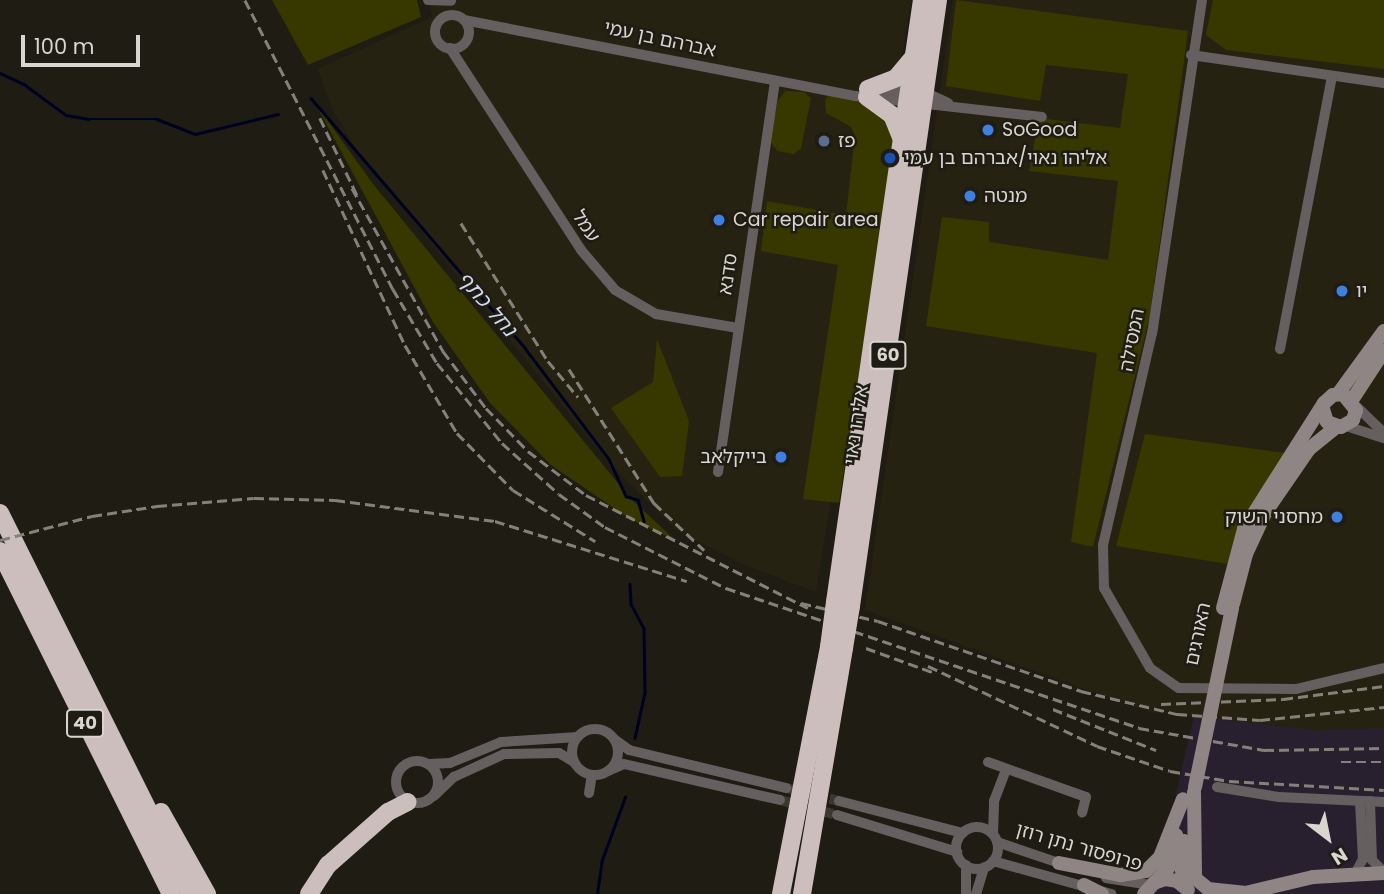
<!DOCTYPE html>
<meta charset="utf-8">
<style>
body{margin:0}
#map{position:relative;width:1384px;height:894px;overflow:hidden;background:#1f1c13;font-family:Poppins,"Noto Sans Hebrew",sans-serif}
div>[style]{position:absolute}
.commercial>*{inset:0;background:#28202f}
.built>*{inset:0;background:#262212}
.green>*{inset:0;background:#363800}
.stream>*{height:2.5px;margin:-1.25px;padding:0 1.25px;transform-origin:1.25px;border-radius:1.25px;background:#000120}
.street-tunnel>*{height:10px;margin-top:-5px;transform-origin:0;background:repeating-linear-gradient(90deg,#3b382f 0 10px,transparent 0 15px)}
.street>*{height:10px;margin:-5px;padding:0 5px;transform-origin:5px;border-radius:5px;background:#655f5f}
.street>.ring{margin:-5px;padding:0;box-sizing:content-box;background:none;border:10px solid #655f5f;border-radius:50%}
.secondary>*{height:14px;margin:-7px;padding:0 7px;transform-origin:7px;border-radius:7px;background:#8f8585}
.highway>*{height:18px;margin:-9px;padding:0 9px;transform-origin:9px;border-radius:9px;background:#cdbebe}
.rail>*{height:2.5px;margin-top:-1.25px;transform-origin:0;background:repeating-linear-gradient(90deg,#84817a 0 10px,transparent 0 15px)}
.secondary-bridge>*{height:14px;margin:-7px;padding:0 7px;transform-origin:7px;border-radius:7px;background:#8f8585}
.highway-bridge>*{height:18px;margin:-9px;padding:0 9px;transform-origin:9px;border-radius:9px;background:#cdbebe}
.dots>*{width:19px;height:19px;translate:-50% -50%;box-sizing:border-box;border:4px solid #1f1c13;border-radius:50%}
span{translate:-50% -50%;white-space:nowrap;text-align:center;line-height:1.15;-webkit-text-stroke:5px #1f1c13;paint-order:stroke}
.shield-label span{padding:2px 5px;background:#1f1c13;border:2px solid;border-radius:5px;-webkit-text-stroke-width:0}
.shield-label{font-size:18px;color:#d8d6d0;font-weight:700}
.street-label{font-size:19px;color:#d8d6d0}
.poi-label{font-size:19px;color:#d8d6d0}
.left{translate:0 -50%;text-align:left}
.right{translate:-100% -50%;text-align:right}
.water-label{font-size:21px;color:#cdd8ed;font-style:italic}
.north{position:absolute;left:1293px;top:803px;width:70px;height:70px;-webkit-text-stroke:5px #1f1c13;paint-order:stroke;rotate:148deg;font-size:19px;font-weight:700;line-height:28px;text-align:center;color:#d8d6d0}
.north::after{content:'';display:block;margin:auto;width:24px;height:32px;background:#d8d6d0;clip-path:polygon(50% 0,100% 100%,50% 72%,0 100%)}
.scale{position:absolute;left:21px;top:35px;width:119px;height:32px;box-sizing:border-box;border:4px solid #d8d6d0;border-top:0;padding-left:9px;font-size:21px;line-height:24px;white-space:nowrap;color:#d8d6d0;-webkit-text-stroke:5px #1f1c13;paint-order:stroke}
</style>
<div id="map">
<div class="commercial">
<i style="clip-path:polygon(1384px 421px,1384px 894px,1153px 894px,1227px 572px)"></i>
</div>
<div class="built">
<i style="clip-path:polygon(428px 0,911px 0,816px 592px,742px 564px,677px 530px,610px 464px,359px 154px,332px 108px,318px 69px,432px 17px)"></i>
<i style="clip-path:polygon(953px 0,1384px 0,1384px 728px,1317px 730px,1149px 712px,865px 610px)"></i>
</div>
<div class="green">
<i style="clip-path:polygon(272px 0,417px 0,421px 17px,308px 65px)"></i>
<i style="clip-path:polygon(956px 0,1188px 31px,1150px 315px,1093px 547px,1071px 542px,1097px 353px,926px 326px,942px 217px,989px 222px,989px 242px,1108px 260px,1118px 181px,1029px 171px,1039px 118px,1120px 128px,1128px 74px,1046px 65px,1040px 101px,946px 86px)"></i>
<i style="clip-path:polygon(1213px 0,1384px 0,1384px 69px,1226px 50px,1206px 35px)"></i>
<i style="clip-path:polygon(785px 91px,804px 92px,811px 98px,801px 149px,793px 154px,777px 151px,771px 142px,777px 102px)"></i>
<i style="clip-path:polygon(830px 94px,871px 102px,887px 120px,894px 145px,839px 503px,803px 499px,838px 265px,761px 251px,767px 201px,846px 215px,855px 136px,851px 127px,826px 113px,825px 100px)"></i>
<i style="clip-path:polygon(315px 103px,373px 184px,631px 499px,675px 540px,630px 519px,551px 465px,490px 403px,433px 322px)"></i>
<i style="clip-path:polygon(657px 339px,689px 421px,682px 476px,660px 477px,611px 408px,653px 382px)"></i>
<i style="clip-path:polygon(1145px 434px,1285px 453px,1247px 512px,1228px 564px,1116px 546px)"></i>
</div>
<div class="stream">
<i style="left:0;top:73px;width:26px;rotate:25deg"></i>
<i style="left:24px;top:84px;width:52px;rotate:36.4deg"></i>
<i style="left:66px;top:115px;width:23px;rotate:10deg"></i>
<i style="left:89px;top:119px;width:68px"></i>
<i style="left:157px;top:119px;width:41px;rotate:21.5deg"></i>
<i style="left:195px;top:134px;width:85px;rotate:-13.5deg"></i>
<i style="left:311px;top:98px;width:329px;rotate:49.4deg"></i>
<i style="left:525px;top:348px;width:139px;rotate:52.9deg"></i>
<i style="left:609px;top:459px;width:41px;rotate:65.3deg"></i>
<i style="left:626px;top:496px;width:13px;rotate:18deg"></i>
<i style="left:638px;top:500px;width:22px;rotate:74deg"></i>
<i style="left:630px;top:584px;width:20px;rotate:87deg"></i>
<i style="left:631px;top:604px;width:27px;rotate:62deg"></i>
<i style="left:644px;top:628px;width:65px;rotate:89.1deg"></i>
<i style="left:645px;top:693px;width:46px;rotate:102.5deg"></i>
<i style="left:597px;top:894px;width:34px;rotate:-82deg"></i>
<i style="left:602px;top:860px;width:67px;rotate:-69.9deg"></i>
</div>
<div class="street-tunnel">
<i style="left:786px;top:788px;width:55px;rotate:13.8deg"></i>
<i style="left:780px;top:800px;width:59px;rotate:14.7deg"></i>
</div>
<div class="street">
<i style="left:428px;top:0;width:23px;rotate:2deg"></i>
<i style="left:1202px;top:0;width:337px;rotate:98.5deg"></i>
<i style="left:1152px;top:333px;width:218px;rotate:103deg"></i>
<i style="left:1103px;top:545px;width:43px;rotate:88.7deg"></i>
<i style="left:1104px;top:588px;width:92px;rotate:60.1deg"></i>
<i style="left:1150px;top:668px;width:35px;rotate:35deg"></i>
<i style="left:1179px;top:688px;width:117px;rotate:0.5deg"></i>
<i style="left:1296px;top:689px;width:90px;rotate:-13.4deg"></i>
<i class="ring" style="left:435px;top:15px;width:24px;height:24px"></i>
<i style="left:464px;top:20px;width:399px;rotate:11deg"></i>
<i style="left:856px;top:96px;width:187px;rotate:6.4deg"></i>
<i style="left:450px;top:48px;width:241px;rotate:57deg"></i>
<i style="left:581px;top:250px;width:52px;rotate:49.6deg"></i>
<i style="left:615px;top:290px;width:48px;rotate:30.3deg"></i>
<i style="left:656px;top:314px;width:83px;rotate:9.7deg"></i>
<i style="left:1191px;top:55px;width:195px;rotate:8.3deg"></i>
<i style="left:878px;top:89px;width:53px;rotate:6.5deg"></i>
<i style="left:931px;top:95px;width:19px;rotate:25deg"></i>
<i style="left:1280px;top:349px;width:278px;rotate:-79.2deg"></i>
<i style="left:1355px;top:405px;width:40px;rotate:44deg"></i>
<i style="left:1346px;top:426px;width:40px;rotate:18deg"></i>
<i style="left:718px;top:472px;width:394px;rotate:-81.7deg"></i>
<i class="ring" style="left:572px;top:729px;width:36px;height:36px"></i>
<i style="left:614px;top:739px;width:19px;rotate:36deg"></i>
<i style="left:629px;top:750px;width:162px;rotate:13.6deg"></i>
<i class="ring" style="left:396px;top:761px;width:32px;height:32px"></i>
<i style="left:988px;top:762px;width:104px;rotate:19.7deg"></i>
<i style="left:1086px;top:797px;width:16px;rotate:104deg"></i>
<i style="left:429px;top:764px;width:21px;rotate:-3deg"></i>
<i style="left:450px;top:763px;width:55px;rotate:-22.4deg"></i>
<i style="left:501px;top:742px;width:77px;rotate:-3.7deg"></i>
<i style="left:608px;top:771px;width:17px;rotate:-24deg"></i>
<i style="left:624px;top:764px;width:160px;rotate:13deg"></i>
<i style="left:1217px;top:787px;width:63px;rotate:9.2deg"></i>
<i style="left:1279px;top:797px;width:105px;rotate:2.7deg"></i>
<i style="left:589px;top:793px;width:18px;rotate:-81deg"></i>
<i style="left:434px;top:796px;width:28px;rotate:-44deg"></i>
<i style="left:454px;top:777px;width:55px;rotate:-24.7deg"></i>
<i style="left:504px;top:754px;width:55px;rotate:-1deg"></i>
<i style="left:559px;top:753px;width:17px;rotate:31deg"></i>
<i style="left:839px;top:801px;width:128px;rotate:14.5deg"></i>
<i style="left:1370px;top:801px;width:59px;rotate:88.1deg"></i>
<i style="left:1372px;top:860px;width:17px;rotate:45deg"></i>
<i style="left:837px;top:815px;width:126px;rotate:17.1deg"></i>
<i class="ring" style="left:956px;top:827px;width:32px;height:32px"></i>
<i style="left:993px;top:834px;width:33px;rotate:-88deg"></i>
<i style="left:994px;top:801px;width:34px;rotate:-69deg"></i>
<i style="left:997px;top:842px;width:69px;rotate:18.7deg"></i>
<i style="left:993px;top:861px;width:123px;rotate:15.6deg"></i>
<i style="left:966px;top:865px;width:29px;rotate:90deg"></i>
<i style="left:1355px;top:874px;width:17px;rotate:-62deg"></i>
<i style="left:1363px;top:859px;width:58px;rotate:-93deg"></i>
<i style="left:1106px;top:878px;width:45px;rotate:9deg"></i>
<i style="left:976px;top:894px;width:28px;rotate:-73deg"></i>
</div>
<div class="secondary">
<i style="left:1338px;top:394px;width:78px;rotate:-53.9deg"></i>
<i style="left:1352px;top:400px;width:59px;rotate:-56.9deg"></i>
<i style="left:1233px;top:604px;width:52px;rotate:-75.4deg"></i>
<i style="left:1246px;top:554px;width:45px;rotate:-65.1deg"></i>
<i style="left:1265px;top:513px;width:78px;rotate:-55.5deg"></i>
<i style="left:1309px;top:449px;width:35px;rotate:-39deg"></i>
<i style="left:1223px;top:608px;width:82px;rotate:-75.1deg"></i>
<i style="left:1244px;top:529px;width:149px;rotate:-57.6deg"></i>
<i style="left:1324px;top:403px;width:12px;rotate:-42deg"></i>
<i style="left:1333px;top:395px;width:10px;rotate:-6deg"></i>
<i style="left:1343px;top:394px;width:21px;rotate:51deg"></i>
<i style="left:1356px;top:410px;width:10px;rotate:107deg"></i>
<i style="left:1353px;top:420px;width:14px;rotate:150deg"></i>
<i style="left:1341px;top:427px;width:15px;rotate:-160deg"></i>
<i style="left:1327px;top:422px;width:14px;rotate:-107deg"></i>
<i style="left:1194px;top:792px;width:86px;rotate:89.3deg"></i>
<i style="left:1195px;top:878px;width:17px;rotate:40deg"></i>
<i style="left:1208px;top:889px;width:36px;rotate:6deg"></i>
<i style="left:1184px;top:841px;width:26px;rotate:97deg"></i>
<i style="left:1181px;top:867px;width:21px;rotate:76deg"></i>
<i style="left:1059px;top:863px;width:63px;rotate:11deg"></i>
<i style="left:1121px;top:875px;width:25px;rotate:-9deg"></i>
<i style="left:1146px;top:871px;width:20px;rotate:-45deg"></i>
<i style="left:1160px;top:857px;width:62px;rotate:-68.4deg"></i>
<i style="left:1154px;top:883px;width:21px;rotate:-47deg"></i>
<i style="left:1168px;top:868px;width:34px;rotate:-76deg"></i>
<i style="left:1084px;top:885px;width:20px;rotate:27deg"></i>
<i style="left:1144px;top:894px;width:15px;rotate:-48deg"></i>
<i style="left:1154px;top:883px;width:12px;rotate:-20deg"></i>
<i style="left:1165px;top:879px;width:12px;rotate:9deg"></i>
<i style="left:1177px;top:881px;width:14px;rotate:39deg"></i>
<i style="left:1241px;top:894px;width:74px;rotate:-13.3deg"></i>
<i style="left:1313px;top:877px;width:71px;rotate:-3.2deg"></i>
</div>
<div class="highway">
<i style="left:868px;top:89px;width:30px;rotate:-21deg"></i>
<i style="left:896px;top:78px;width:26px;rotate:-50deg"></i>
<i style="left:867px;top:97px;width:31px;rotate:36deg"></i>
<i style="left:892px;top:115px;width:24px;rotate:68deg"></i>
<i style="left:0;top:513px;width:426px;rotate:63.5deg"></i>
<i style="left:0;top:551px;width:383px;rotate:63.5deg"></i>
<i style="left:835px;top:602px;width:608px;rotate:-81.78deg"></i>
<i style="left:851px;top:606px;width:612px;rotate:-81.83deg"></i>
<i style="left:161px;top:812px;width:94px;rotate:60.7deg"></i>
<i style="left:309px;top:894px;width:35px;rotate:-57deg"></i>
<i style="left:328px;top:865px;width:80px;rotate:-41.5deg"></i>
<i style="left:388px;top:812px;width:22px;rotate:-27deg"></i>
<i style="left:781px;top:894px;width:252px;rotate:-79deg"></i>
<i style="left:802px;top:894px;width:250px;rotate:-80.3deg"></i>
</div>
<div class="rail">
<i style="left:245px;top:0;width:325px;rotate:62.9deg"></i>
<i style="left:393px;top:289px;width:86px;rotate:59.3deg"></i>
<i style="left:437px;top:363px;width:103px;rotate:50.9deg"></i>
<i style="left:502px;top:443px;width:76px;rotate:41.8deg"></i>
<i style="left:559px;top:494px;width:57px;rotate:35.7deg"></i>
<i style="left:605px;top:527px;width:136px;rotate:26.8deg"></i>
<i style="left:726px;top:588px;width:436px;rotate:18.7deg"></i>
<i style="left:1139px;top:728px;width:127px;rotate:10deg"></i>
<i style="left:1264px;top:750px;width:120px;rotate:-1deg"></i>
<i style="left:320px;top:118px;width:88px;rotate:64.3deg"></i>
<i style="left:323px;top:170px;width:193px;rotate:64.9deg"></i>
<i style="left:405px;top:345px;width:102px;rotate:59.4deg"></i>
<i style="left:457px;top:433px;width:80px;rotate:45.5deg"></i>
<i style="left:513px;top:490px;width:97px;rotate:31.9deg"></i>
<i style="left:352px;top:188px;width:187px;rotate:60.8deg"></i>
<i style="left:443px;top:351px;width:71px;rotate:53deg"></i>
<i style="left:486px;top:408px;width:60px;rotate:45.7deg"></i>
<i style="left:528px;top:451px;width:73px;rotate:37.2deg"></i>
<i style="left:586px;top:495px;width:249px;rotate:27deg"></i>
<i style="left:461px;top:223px;width:163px;rotate:57.8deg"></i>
<i style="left:548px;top:361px;width:47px;rotate:50.2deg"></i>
<i style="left:569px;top:369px;width:159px;rotate:57.6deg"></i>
<i style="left:654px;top:503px;width:69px;rotate:43.2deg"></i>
<i style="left:0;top:540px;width:95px;rotate:-14.6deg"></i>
<i style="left:92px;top:516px;width:66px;rotate:-8.7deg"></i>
<i style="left:157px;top:506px;width:97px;rotate:-4.7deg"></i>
<i style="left:254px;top:498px;width:81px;rotate:1.4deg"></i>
<i style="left:335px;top:500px;width:161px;rotate:7.5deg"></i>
<i style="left:495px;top:521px;width:201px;rotate:17.4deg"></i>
<i style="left:801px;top:603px;width:79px;rotate:13.2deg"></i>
<i style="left:878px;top:621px;width:215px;rotate:19deg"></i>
<i style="left:1081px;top:691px;width:99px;rotate:13.5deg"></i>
<i style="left:1177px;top:714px;width:83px;rotate:4.1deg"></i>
<i style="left:1260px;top:720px;width:125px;rotate:-6deg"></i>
<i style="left:866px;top:648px;width:73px;rotate:19.9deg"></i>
<i style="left:928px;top:666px;width:187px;rotate:25.3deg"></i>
<i style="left:1097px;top:746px;width:77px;rotate:18.9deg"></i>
<i style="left:1170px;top:771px;width:60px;rotate:9.6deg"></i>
<i style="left:1229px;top:781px;width:155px;rotate:3.3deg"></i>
<i style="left:1161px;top:704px;width:122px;rotate:-2.3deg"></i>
<i style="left:1283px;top:699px;width:102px;rotate:-7.3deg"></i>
<i style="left:1053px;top:709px;width:111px;rotate:21.7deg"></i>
<i style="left:1341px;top:762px;width:43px"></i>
</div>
<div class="secondary-bridge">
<i style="left:1195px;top:787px;width:183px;rotate:-78.3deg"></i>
</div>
<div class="highway-bridge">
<i style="left:829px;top:647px;width:45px;rotate:-82.4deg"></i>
<i style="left:844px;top:648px;width:43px;rotate:-80.5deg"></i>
</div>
<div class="dots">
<i style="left:988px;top:130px;background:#3f7fe0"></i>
<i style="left:824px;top:141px;background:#5c6f8a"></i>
<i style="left:890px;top:158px;background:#1a4fb4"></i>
<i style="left:970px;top:196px;background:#3f7fe0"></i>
<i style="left:719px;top:220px;background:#3f7fe0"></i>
<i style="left:1342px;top:291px;background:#3f7fe0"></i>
<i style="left:781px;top:457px;background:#3f7fe0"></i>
<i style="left:1337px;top:517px;background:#3f7fe0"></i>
</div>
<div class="shield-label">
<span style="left:888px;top:355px">60</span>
<span style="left:85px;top:723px">40</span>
</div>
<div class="street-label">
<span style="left:660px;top:39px;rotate:12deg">אברהם בן עמי</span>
<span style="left:586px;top:226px;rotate:57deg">עמל</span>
<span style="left:728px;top:274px;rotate:-82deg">סדנא</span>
<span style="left:1132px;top:340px;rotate:-79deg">המסילה</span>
<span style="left:856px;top:425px;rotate:-82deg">אליהו נאוי</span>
<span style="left:1198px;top:634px;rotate:-78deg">האורגים</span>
<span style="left:1079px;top:847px;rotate:16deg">פרופסור נתן רוזן</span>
</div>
<div class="poi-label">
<span class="left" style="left:1002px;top:130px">SoGood</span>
<span class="left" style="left:838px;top:141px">פז</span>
<span class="left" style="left:904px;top:158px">אליהו נאוי/אברהם בן עמי</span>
<span class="left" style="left:984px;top:196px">מנטה</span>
<span class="left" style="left:733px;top:220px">Car repair area</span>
<span class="left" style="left:1356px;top:291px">יו</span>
<span class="right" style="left:767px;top:457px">בייקלאב</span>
<span class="right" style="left:1323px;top:517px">מחסני השוק</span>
</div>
<div class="water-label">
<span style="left:487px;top:304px;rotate:49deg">נחל כתף</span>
</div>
<div class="north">N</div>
<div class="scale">100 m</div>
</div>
